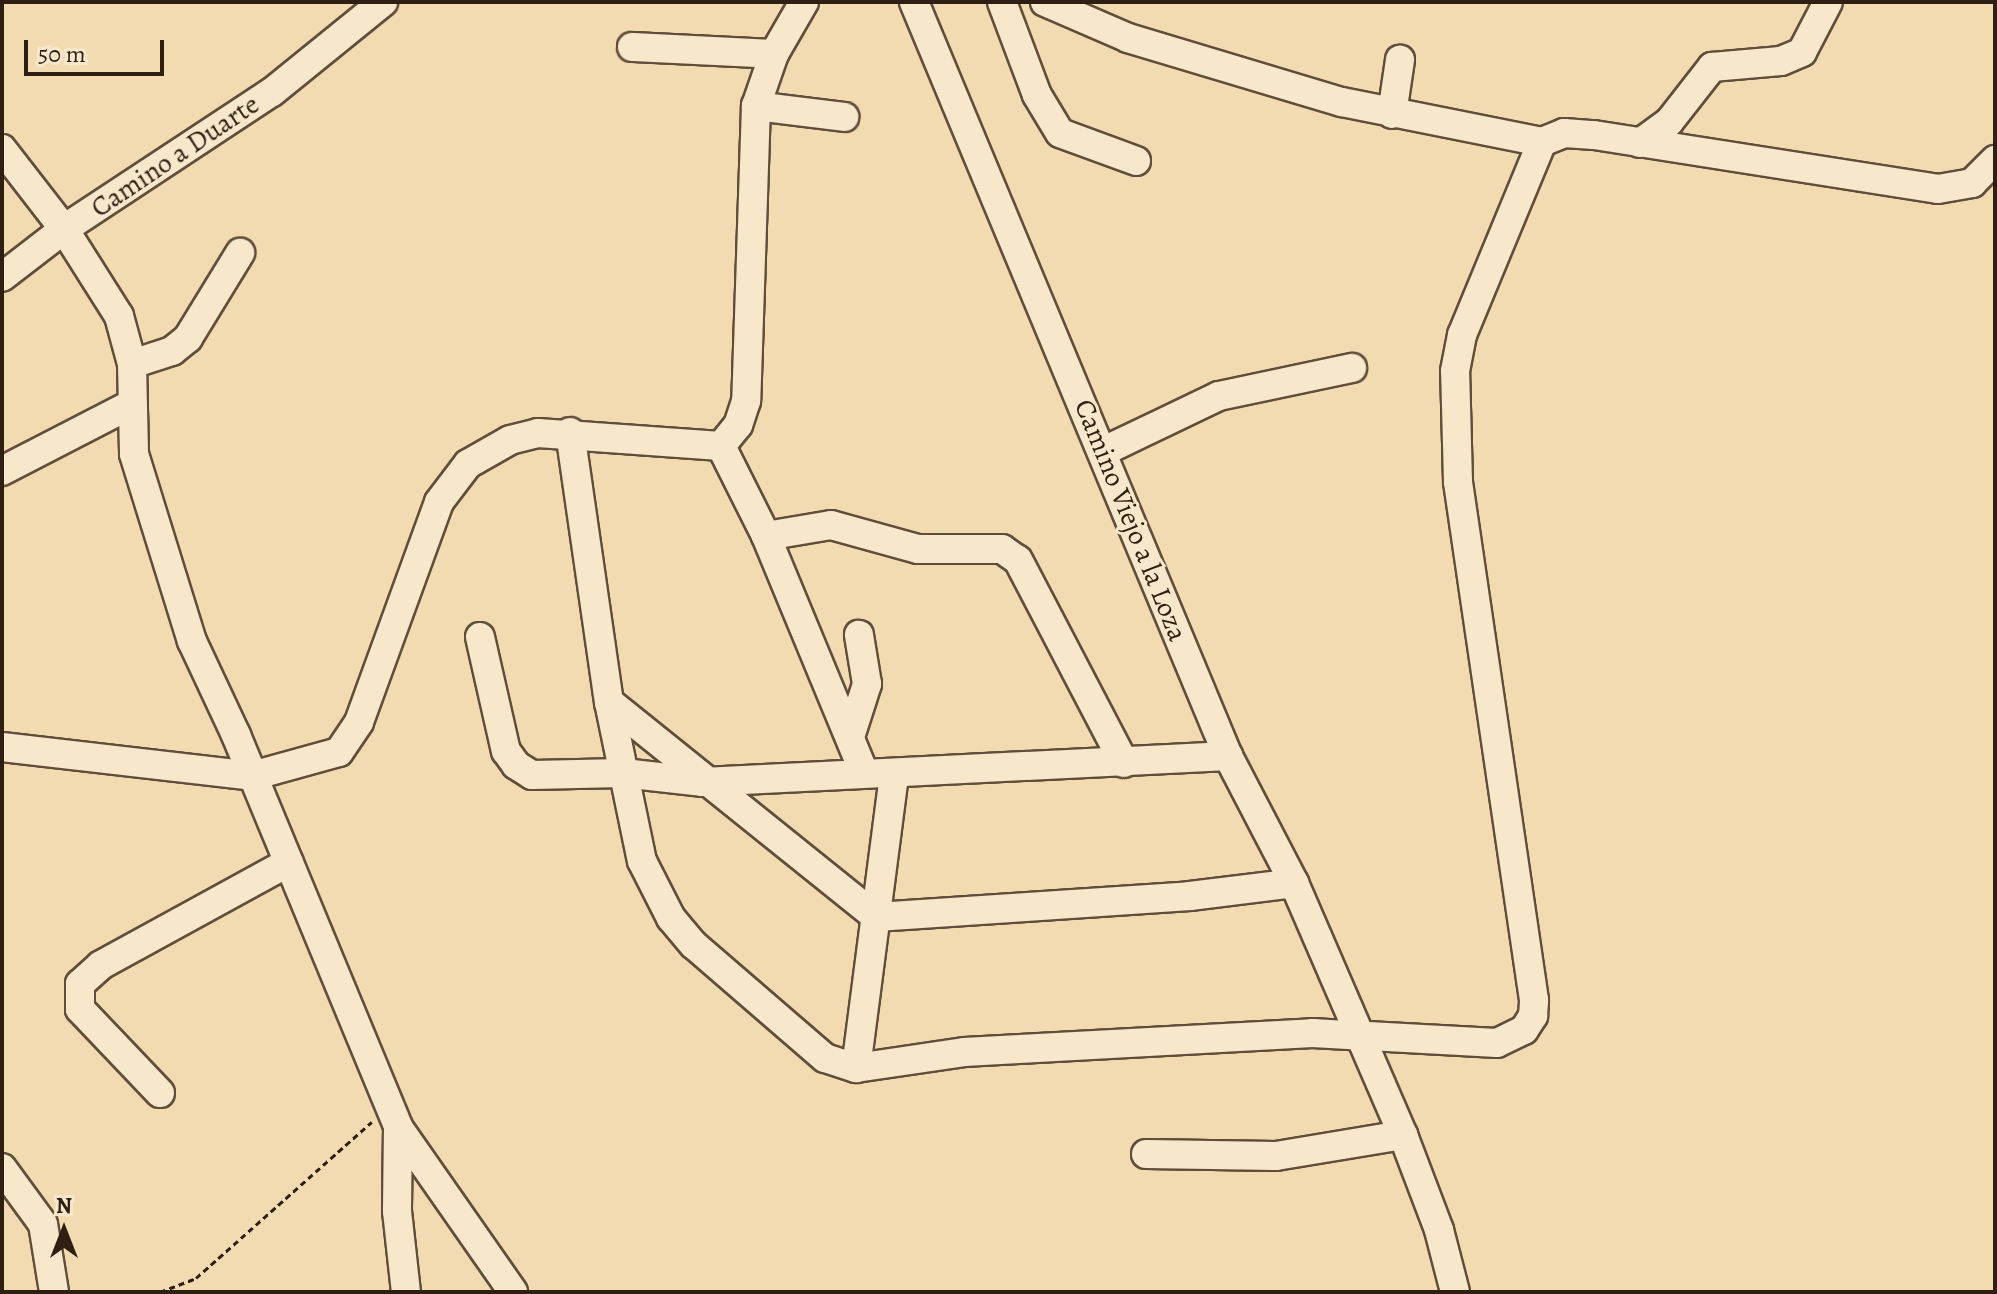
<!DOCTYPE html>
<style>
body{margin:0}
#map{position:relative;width:1997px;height:1294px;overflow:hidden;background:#f2dbb1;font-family:Alegreya,serif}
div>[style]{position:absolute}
.path>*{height:3px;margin-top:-1.5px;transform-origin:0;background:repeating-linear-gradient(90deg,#2f1f12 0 6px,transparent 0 10px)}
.roads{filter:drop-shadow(2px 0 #604e3a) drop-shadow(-2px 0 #604e3a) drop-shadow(0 2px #604e3a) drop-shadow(0 -2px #604e3a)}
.minor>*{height:28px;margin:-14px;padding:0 14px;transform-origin:14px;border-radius:14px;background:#f7e8cc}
span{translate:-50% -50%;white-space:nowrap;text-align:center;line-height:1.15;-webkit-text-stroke:6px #f7e8cc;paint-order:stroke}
.street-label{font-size:28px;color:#2f1f12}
.frame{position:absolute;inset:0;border:4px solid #2f1f12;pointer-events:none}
.north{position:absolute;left:24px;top:1190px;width:80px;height:80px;-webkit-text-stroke:6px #f7e8cc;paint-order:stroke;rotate:0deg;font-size:22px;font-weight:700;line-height:32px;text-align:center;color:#2f1f12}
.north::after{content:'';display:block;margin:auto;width:28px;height:36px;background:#2f1f12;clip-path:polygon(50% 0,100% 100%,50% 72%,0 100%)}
.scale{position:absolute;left:24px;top:40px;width:140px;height:36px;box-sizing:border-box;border:4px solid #2f1f12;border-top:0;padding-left:10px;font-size:24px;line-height:28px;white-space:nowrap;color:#2f1f12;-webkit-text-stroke:6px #f7e8cc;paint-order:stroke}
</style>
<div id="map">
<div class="path">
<i style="left:160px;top:1292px;width:39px;rotate:-21deg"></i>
<i style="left:196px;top:1278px;width:235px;rotate:-41.6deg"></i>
</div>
<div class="roads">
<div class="minor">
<i style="left:804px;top:2px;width:60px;rotate:120deg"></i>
<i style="left:774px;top:54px;width:55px;rotate:109.1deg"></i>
<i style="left:756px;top:106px;width:295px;rotate:91.9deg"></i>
<i style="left:746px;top:401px;width:25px;rotate:108deg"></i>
<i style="left:738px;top:425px;width:27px;rotate:129deg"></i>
<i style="left:721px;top:446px;width:101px;rotate:63.4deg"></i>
<i style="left:766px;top:536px;width:256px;rotate:67.5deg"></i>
<i style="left:914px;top:2px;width:817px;rotate:67.39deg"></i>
<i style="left:1228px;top:756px;width:143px;rotate:62.5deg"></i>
<i style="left:1294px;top:883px;width:275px;rotate:66.6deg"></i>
<i style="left:1403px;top:1135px;width:102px;rotate:69.2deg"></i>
<i style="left:1439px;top:1230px;width:64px;rotate:75.5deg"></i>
<i style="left:1002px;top:2px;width:99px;rotate:69.4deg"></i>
<i style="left:1037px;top:95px;width:44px;rotate:58.8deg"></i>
<i style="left:1060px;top:133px;width:81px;rotate:20.2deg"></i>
<i style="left:1045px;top:2px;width:90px;rotate:23.4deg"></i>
<i style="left:1128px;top:38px;width:223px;rotate:16.7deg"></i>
<i style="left:1342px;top:102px;width:204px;rotate:11.3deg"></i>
<i style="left:1542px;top:142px;width:24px;rotate:-22deg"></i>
<i style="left:1564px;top:133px;width:30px;rotate:4deg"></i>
<i style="left:1594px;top:135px;width:348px;rotate:8.9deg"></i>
<i style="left:1938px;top:189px;width:35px;rotate:-10deg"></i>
<i style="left:1972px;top:183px;width:33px;rotate:-45deg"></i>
<i style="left:632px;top:47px;width:142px;rotate:2.8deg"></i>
<i style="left:756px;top:106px;width:89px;rotate:7.1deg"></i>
<i style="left:1392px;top:114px;width:55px;rotate:-81.6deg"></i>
<i style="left:1640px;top:143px;width:36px;rotate:-36deg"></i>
<i style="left:1669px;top:122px;width:70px;rotate:-52deg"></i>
<i style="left:1712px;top:67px;width:69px;rotate:-5deg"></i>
<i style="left:1781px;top:61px;width:23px;rotate:-23deg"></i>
<i style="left:1802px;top:52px;width:56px;rotate:-62.5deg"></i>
<i style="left:2px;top:149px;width:101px;rotate:52.2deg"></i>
<i style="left:64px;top:229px;width:103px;rotate:57.7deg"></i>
<i style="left:119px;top:316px;width:50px;rotate:74.8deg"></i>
<i style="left:132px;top:364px;width:90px;rotate:88.7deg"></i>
<i style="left:134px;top:454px;width:196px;rotate:72.8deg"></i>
<i style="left:192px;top:641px;width:104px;rotate:64.9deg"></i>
<i style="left:236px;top:735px;width:424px;rotate:67.5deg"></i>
<i style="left:398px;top:1127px;width:201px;rotate:55.1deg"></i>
<i style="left:2px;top:277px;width:78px;rotate:-37.7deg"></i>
<i style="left:64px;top:229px;width:249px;rotate:-33.4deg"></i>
<i style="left:272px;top:92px;width:143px;rotate:-39deg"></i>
<i style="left:132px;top:364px;width:42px;rotate:-18deg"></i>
<i style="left:172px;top:351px;width:21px;rotate:-39deg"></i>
<i style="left:188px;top:338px;width:100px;rotate:-58.5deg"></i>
<i style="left:570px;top:432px;width:273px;rotate:81.8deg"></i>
<i style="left:609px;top:702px;width:162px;rotate:78.3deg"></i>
<i style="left:642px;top:861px;width:64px;rotate:63deg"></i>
<i style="left:671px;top:918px;width:35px;rotate:50deg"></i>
<i style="left:694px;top:945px;width:173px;rotate:40.8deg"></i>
<i style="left:825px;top:1058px;width:33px;rotate:18deg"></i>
<i style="left:856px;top:1068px;width:109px;rotate:-8.4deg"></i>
<i style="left:964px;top:1052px;width:349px;rotate:-3.1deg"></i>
<i style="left:1312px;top:1033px;width:185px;rotate:3.1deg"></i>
<i style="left:1497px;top:1043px;width:30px;rotate:-26deg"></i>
<i style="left:1524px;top:1030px;width:17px;rotate:-57deg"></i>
<i style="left:1533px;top:1016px;width:16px;rotate:-86deg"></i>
<i style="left:1534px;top:1000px;width:524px;rotate:-98.35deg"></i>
<i style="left:1458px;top:482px;width:111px;rotate:-91.5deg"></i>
<i style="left:1455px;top:371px;width:37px;rotate:-79deg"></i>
<i style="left:1462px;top:335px;width:209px;rotate:-67.5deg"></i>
<i style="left:1104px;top:451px;width:127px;rotate:-25.6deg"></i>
<i style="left:1219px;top:396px;width:136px;rotate:-11.9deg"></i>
<i style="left:2px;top:471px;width:146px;rotate:-27.3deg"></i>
<i style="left:766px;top:536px;width:66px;rotate:-9.6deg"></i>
<i style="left:831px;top:525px;width:90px;rotate:15.4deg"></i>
<i style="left:918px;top:549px;width:84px"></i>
<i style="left:1002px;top:549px;width:19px;rotate:35deg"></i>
<i style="left:1018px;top:560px;width:229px;rotate:62.4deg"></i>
<i style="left:480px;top:637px;width:117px;rotate:77.2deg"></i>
<i style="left:506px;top:751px;width:17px;rotate:54deg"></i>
<i style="left:516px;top:765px;width:19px;rotate:32deg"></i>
<i style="left:532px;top:775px;width:91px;rotate:-1.3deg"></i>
<i style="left:623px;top:773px;width:81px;rotate:6.4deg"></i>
<i style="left:703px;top:782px;width:526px;rotate:-2.84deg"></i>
<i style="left:609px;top:702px;width:343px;rotate:38.8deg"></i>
<i style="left:876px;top:917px;width:315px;rotate:-3.8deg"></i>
<i style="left:1190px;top:896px;width:105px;rotate:-7.1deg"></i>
<i style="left:850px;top:737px;width:56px;rotate:-72.2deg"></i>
<i style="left:867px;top:684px;width:50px;rotate:-99.3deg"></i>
<i style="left:2px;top:747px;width:252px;rotate:6.6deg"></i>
<i style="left:252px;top:776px;width:90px;rotate:-15.4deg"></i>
<i style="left:339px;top:752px;width:36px;rotate:-56deg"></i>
<i style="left:359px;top:722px;width:234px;rotate:-70deg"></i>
<i style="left:439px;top:502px;width:48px;rotate:-52.7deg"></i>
<i style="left:468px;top:464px;width:48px;rotate:-29.7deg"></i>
<i style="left:510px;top:440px;width:29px;rotate:-14deg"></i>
<i style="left:538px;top:433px;width:183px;rotate:4.1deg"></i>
<i style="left:856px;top:1068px;width:296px;rotate:-82.6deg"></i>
<i style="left:160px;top:1093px;width:116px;rotate:-133.6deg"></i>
<i style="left:80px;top:1009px;width:25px;rotate:-90deg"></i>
<i style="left:80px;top:984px;width:28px;rotate:-42deg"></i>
<i style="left:101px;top:965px;width:214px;rotate:-28.7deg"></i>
<i style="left:398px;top:1127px;width:84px;rotate:90.7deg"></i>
<i style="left:397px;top:1211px;width:81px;rotate:83.7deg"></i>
<i style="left:1146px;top:1154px;width:130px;rotate:0.9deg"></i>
<i style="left:1276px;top:1156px;width:129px;rotate:-9.4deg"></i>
<i style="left:2px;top:1168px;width:69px;rotate:53.8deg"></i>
<i style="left:43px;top:1224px;width:69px;rotate:80.8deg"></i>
</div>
</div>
<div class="street-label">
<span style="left:175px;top:156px;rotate:-34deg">Camino a Duarte</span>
<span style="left:1131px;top:520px;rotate:68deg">Camino Viejo a la Loza</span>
</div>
<div class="frame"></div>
<div class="north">N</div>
<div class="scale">50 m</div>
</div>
